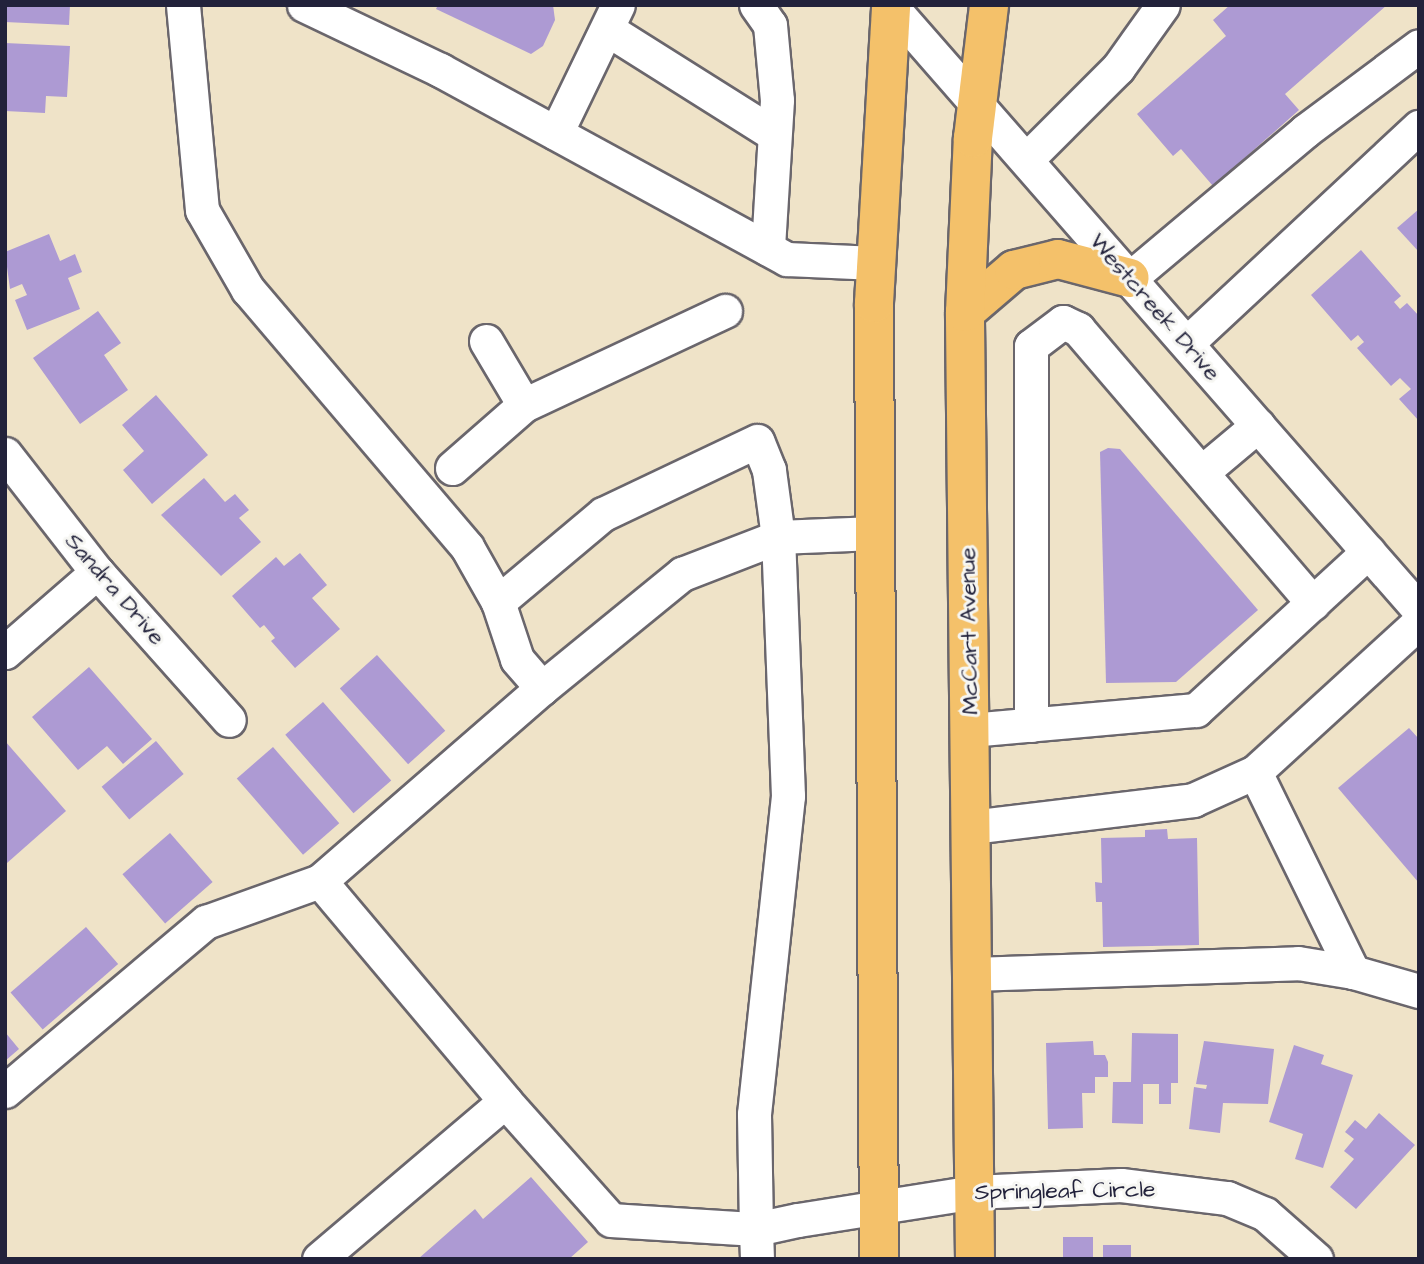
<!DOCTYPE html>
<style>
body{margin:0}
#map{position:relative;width:1424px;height:1264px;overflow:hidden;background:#efe3c8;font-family:"Architects Daughter",sans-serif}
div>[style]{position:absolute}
.building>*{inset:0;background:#ad9ad3;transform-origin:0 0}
.roads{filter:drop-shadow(2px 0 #6a666c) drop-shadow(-2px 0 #6a666c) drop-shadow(0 2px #6a666c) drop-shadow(0 -2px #6a666c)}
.minor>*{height:33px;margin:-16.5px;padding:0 16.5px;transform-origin:16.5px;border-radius:16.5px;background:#fff}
.major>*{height:38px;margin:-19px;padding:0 19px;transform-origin:19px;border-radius:19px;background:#f4c16a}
span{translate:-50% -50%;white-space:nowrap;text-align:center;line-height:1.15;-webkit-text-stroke:6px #f6f6f2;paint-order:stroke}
.street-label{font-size:23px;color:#22223b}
.frame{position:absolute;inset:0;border:7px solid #22223b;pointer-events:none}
</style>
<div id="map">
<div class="building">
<i style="clip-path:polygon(5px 5px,70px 5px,69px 25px,5px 22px)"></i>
<i style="clip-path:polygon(438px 5px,553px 5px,555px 20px,543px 46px,531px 54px,436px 9px)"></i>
<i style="clip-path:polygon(1230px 5px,1387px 5px,1285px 94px,1299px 110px,1213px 186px,1181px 149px,1173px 156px,1137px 114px,1226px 36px,1213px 20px)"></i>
<i style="clip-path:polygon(5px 43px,70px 46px,67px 97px,46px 96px,45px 113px,5px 111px)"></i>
<i style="clip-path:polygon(1419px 209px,1419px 252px,1397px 228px)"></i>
<i style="clip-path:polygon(49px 234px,60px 261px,75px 254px,82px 272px,68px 278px,80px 309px,27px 330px,15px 300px,27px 295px,22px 284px,10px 289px,5px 252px)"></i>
<i style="clip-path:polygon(1361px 250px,1401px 296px,1394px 302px,1400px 309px,1407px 303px,1419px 316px,1419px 421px,1399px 399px,1411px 389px,1400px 378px,1391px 386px,1357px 348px,1364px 342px,1358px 335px,1351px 341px,1311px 295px)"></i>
<i style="clip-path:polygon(98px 311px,121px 343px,104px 355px,128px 390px,80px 424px,33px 358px)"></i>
<i style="clip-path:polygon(156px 395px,208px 455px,152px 504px,123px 470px,144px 451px,122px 425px)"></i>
<i style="clip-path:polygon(1108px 448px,1120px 449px,1258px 610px,1176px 682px,1106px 683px,1100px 452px)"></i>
<i style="clip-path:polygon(204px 478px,225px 502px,235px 494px,249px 510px,239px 518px,261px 542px,221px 576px,161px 515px)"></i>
<i style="clip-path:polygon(300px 553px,327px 585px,312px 598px,340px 629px,295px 668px,271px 641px,275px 638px,264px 625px,260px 628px,232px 596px,276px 557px,284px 566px)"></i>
<i style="left:377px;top:655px;width:102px;height:50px;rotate:48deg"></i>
<i style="clip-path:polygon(89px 667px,152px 739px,123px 764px,107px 746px,78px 770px,32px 717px)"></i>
<i style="left:323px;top:702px;width:104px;height:50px;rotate:49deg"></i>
<i style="clip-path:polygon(1409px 728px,1419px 739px,1419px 883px,1338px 788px)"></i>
<i style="clip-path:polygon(5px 741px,66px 811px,7px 863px,5px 861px)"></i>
<i style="left:156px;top:741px;width:43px;height:71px;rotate:50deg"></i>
<i style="left:273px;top:747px;width:101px;height:48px;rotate:49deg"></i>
<i style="clip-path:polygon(1167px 829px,1168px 839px,1197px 838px,1199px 945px,1103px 947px,1102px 902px,1096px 902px,1095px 882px,1102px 883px,1101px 838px,1145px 837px,1145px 830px)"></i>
<i style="left:170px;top:833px;width:65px;height:63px;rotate:49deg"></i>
<i style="left:86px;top:927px;width:49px;height:100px;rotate:49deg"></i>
<i style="clip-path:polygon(5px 1032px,19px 1049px,5px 1061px)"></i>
<i style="clip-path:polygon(1132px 1033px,1178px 1034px,1178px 1083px,1171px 1083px,1171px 1104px,1159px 1104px,1159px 1084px,1143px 1084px,1143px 1124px,1112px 1123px,1113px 1082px,1131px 1082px)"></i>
<i style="clip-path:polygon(1093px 1041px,1094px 1055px,1105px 1055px,1108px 1062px,1108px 1077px,1095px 1077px,1095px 1093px,1082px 1093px,1083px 1128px,1048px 1129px,1046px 1043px)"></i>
<i style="clip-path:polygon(1204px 1041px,1274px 1049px,1268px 1104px,1223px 1103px,1220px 1133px,1189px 1129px,1194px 1087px,1206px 1089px,1207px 1085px,1196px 1084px)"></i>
<i style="clip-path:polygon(1294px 1045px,1324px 1055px,1321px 1064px,1353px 1075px,1323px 1168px,1295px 1159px,1303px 1134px,1269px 1122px)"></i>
<i style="clip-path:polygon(1379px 1113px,1415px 1145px,1356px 1209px,1330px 1187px,1354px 1159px,1344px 1151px,1354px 1139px,1345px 1132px,1355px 1120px,1366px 1129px)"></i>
<i style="clip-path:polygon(531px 1177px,588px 1242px,569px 1259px,418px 1259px,475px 1209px,483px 1219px)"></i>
<i style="left:1093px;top:1237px;width:22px;height:30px;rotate:90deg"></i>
<i style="left:1103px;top:1245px;width:28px;height:14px"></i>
</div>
<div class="roads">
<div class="minor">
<i style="left:304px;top:5px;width:151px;rotate:25.5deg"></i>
<i style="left:440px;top:70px;width:395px;rotate:28.6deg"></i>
<i style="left:787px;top:259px;width:89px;rotate:2.6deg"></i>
<i style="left:756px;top:5px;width:24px;rotate:55deg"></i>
<i style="left:770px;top:25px;width:75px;rotate:84.7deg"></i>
<i style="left:777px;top:100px;width:149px;rotate:93.5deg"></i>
<i style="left:890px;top:5px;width:804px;rotate:48.83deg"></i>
<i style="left:607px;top:29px;width:197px;rotate:32.2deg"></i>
<i style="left:556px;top:133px;width:142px;rotate:-64.2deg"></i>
<i style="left:1027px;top:159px;width:129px;rotate:-45deg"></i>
<i style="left:1118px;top:68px;width:77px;rotate:-54.5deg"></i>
<i style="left:1130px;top:278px;width:229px;rotate:-40deg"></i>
<i style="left:1305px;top:131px;width:142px;rotate:-36.7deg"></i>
<i style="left:486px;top:341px;width:74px;rotate:59.3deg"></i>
<i style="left:1187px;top:343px;width:317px;rotate:-43deg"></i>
<i style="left:5px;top:454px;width:150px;rotate:52.1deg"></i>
<i style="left:97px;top:572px;width:198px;rotate:48.3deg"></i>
<i style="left:452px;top:468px;width:96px;rotate:-41.2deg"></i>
<i style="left:524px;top:405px;width:222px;rotate:-25.1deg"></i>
<i style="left:1202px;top:472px;width:73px;rotate:-40deg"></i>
<i style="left:5px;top:652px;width:122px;rotate:-41deg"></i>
<i style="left:542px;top:688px;width:181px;rotate:-39.2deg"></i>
<i style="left:682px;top:574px;width:103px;rotate:-21.1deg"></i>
<i style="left:778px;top:537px;width:97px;rotate:-2.4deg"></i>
<i style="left:1031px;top:725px;width:379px;rotate:-90deg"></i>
<i style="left:1031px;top:346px;width:40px;rotate:-37deg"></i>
<i style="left:1063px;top:322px;width:17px;rotate:25deg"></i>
<i style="left:1078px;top:329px;width:361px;rotate:49.4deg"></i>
<i style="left:970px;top:730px;width:227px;rotate:-5.1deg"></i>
<i style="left:1196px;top:710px;width:234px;rotate:-42.6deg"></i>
<i style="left:1255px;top:772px;width:223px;rotate:63.9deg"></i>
<i style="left:971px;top:827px;width:224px;rotate:-6.9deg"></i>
<i style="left:1193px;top:800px;width:68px;rotate:-24.3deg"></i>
<i style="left:1255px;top:772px;width:222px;rotate:-42.4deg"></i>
<i style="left:320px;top:881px;width:287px;rotate:49.9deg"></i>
<i style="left:505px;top:1101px;width:159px;rotate:48.3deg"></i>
<i style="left:611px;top:1220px;width:145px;rotate:3.6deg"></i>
<i style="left:756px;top:1229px;width:115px;rotate:-91deg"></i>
<i style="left:754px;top:1114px;width:320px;rotate:-83.9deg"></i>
<i style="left:788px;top:796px;width:259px;rotate:-92.2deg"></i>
<i style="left:778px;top:537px;width:68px;rotate:-97.7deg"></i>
<i style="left:769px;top:470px;width:31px;rotate:-112deg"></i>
<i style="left:757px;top:441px;width:170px;rotate:154.6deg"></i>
<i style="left:603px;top:514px;width:137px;rotate:140deg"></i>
<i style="left:972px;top:974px;width:326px;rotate:-1.9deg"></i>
<i style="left:1298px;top:963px;width:56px;rotate:9.3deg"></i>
<i style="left:1353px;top:972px;width:69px;rotate:16.1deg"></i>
<i style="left:5px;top:1091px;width:263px;rotate:-40.1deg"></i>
<i style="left:206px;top:922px;width:121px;rotate:-19.8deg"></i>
<i style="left:320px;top:881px;width:294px;rotate:-41deg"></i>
<i style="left:542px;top:688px;width:38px;rotate:-131deg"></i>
<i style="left:517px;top:659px;width:60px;rotate:-108.4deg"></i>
<i style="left:498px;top:602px;width:63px;rotate:-119.4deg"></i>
<i style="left:467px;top:547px;width:338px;rotate:-130.4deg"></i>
<i style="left:248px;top:290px;width:92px;rotate:-119.9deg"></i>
<i style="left:202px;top:210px;width:206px;rotate:-95.3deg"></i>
<i style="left:319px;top:1259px;width:244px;rotate:-40.3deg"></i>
<i style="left:757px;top:1259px;width:30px;rotate:-92deg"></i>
<i style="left:756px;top:1229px;width:43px;rotate:-12.1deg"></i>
<i style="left:798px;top:1220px;width:178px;rotate:-9deg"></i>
<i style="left:974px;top:1192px;width:147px;rotate:-2.7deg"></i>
<i style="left:1121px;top:1185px;width:107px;rotate:7deg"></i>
<i style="left:1227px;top:1198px;width:41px;rotate:22.8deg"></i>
<i style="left:1265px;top:1214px;width:68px;rotate:41.4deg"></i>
</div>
<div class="major">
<i style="left:965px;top:312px;width:65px;rotate:-40.6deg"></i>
<i style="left:1014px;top:270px;width:45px;rotate:-14deg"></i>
<i style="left:1058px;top:259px;width:74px;rotate:14.8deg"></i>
<i style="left:879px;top:1259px;width:956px;rotate:-90.3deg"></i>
<i style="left:874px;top:303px;width:298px;rotate:-86.7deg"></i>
<i style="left:975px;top:1259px;width:947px;rotate:-90.61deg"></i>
<i style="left:965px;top:312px;width:174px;rotate:-87.4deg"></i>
<i style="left:973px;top:138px;width:134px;rotate:-83.1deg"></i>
</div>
</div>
<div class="street-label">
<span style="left:1155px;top:307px;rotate:49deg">Westcreek Drive</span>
<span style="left:115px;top:589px;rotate:49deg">Sandra Drive</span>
<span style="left:969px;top:631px;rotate:-91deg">McCart Avenue</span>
<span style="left:1065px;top:1191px;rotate:-1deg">Springleaf Circle</span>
</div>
<div class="frame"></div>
</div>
